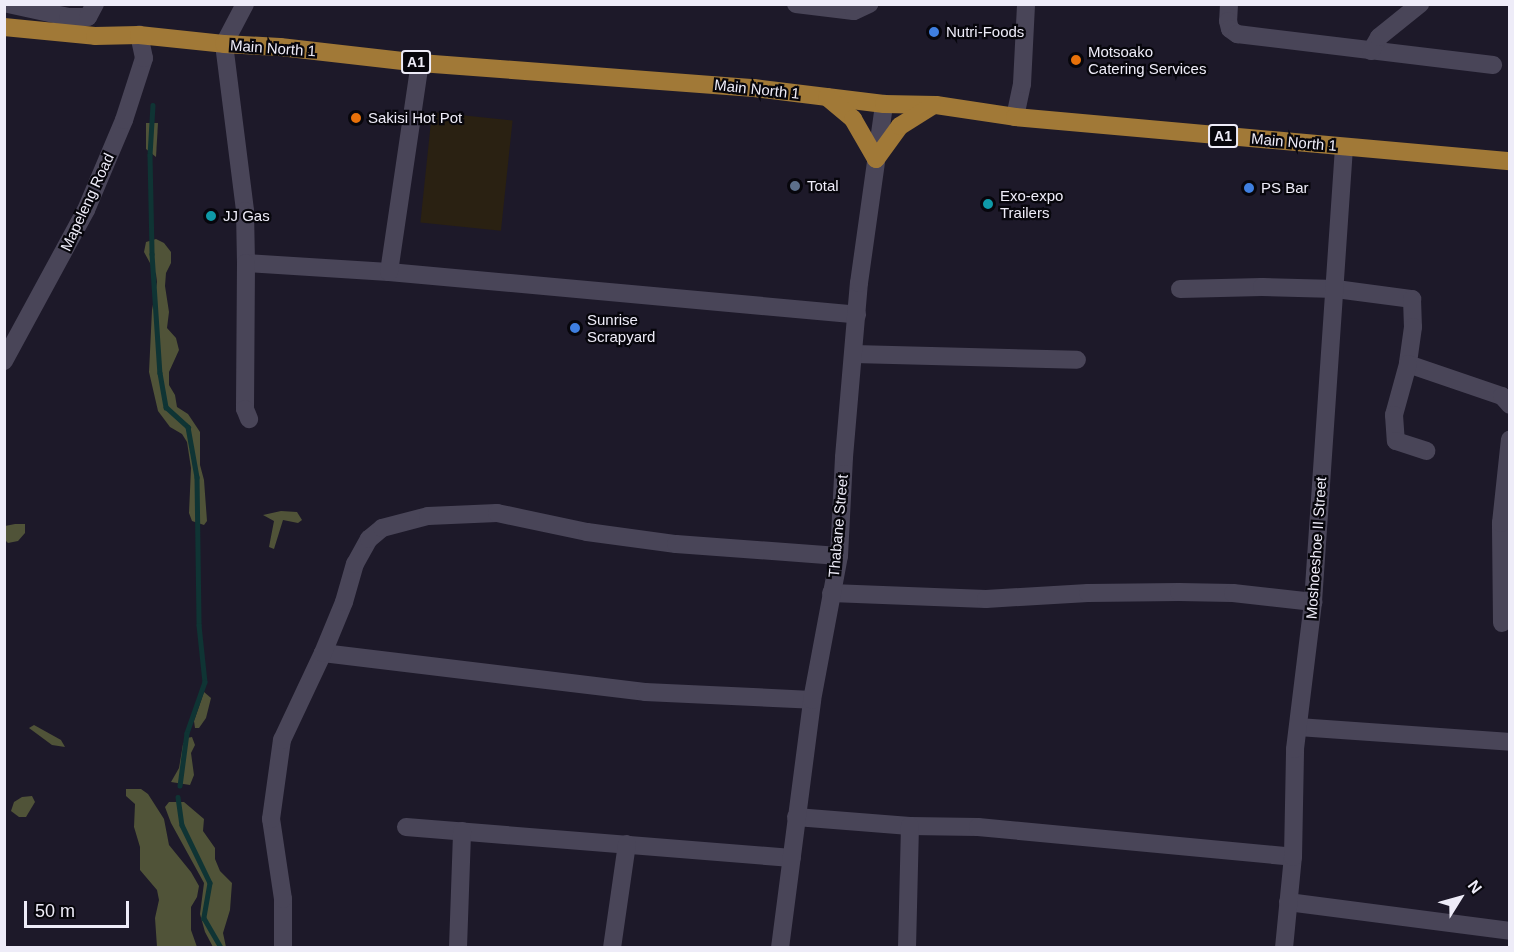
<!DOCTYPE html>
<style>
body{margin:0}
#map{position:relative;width:1514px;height:952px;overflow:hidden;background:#1d1929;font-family:Arial,sans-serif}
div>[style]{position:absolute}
.commercial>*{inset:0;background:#2a2112;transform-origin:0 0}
.forest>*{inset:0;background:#505338}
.stream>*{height:4.5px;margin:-2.25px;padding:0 2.25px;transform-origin:2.25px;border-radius:2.25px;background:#0f3434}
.minor>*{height:18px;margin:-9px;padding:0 9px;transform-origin:9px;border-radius:9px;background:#494558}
.major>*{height:18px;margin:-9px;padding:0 9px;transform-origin:9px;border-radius:9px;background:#a17937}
.dots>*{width:16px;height:16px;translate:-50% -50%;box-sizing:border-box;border:3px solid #07060c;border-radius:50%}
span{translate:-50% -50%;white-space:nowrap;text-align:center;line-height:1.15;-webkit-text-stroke:4.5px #07060c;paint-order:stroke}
.shield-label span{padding:2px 4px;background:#07060c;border:2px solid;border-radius:4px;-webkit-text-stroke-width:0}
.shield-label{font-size:14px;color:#eeecf8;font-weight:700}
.poi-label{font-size:15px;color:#eeecf8}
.left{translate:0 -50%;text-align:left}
.street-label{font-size:15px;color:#eeecf8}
.frame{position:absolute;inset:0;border:6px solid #eeecf8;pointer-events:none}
.north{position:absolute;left:1430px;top:868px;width:60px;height:60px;-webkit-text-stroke:4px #07060c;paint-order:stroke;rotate:53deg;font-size:16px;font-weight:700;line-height:24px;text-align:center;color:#eeecf8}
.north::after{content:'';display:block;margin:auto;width:21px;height:27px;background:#eeecf8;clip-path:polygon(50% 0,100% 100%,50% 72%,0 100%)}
.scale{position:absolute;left:24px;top:901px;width:105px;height:27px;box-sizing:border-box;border:3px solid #eeecf8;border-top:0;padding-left:8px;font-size:18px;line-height:21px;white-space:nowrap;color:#eeecf8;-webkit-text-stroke:4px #07060c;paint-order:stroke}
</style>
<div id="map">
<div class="commercial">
<i style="left:432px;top:112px;width:81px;height:111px;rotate:6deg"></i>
</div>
<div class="forest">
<i style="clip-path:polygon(146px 123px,158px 123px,156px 157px,146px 149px)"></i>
<i style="clip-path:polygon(156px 239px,164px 243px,171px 252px,171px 263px,166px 273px,165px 286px,169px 312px,167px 328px,176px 338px,179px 350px,169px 372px,169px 385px,175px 395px,177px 407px,188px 414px,200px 432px,200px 465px,204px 480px,207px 521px,204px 525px,192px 521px,189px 513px,191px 468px,187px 442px,182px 434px,170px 427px,158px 411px,149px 372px,152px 310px,157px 282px,156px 274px,144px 252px,146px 242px)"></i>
<i style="clip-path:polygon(281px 511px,297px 512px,302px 520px,298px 523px,283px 520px,274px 549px,269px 547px,274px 521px,263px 515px)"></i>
<i style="clip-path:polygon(15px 524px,25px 524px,25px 533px,18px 541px,8px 543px,5px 540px,5px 526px)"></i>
<i style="clip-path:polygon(204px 692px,211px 698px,206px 718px,199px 728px,195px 728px,194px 721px)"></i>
<i style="clip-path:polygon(34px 725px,61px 740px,65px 747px,52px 745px,29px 728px)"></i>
<i style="clip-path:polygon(192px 737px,195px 745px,191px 753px,194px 775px,190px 785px,171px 782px,179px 768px,183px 744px,187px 738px)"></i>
<i style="clip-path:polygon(126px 789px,141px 789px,148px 794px,164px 819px,169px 845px,191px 872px,199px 886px,197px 897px,191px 907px,191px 930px,197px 947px,157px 947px,155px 918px,159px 900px,157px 890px,140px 870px,140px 847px,134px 827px,135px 804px,126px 796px)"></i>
<i style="clip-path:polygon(32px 796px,35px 802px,26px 817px,19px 817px,11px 811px,14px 802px,22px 797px)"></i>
<i style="clip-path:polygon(169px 802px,184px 802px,204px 819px,203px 831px,215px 848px,215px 859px,220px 871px,232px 883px,230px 910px,223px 933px,226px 947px,213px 947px,205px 932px,200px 914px,204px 883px,171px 823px,165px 807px)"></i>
</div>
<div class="stream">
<i style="left:153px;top:105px;width:50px;rotate:93.4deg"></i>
<i style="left:150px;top:155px;width:99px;rotate:88.8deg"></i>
<i style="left:152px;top:254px;width:119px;rotate:86.2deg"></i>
<i style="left:160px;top:373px;width:35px;rotate:80deg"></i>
<i style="left:166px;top:407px;width:30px;rotate:42deg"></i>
<i style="left:188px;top:427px;width:51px;rotate:79.8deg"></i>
<i style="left:197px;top:477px;width:148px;rotate:89.2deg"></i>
<i style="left:199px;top:625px;width:57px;rotate:84deg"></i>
<i style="left:205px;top:682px;width:54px;rotate:109.4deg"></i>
<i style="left:187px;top:733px;width:53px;rotate:97.5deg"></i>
<i style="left:178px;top:797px;width:28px;rotate:82deg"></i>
<i style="left:182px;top:825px;width:64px;rotate:64.2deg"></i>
<i style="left:210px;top:883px;width:36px;rotate:100deg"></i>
<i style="left:204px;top:918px;width:34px;rotate:60deg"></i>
</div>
<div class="minor">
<i style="left:8px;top:4px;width:61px;rotate:12.2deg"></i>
<i style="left:68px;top:17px;width:20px"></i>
<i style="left:88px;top:17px;width:15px;rotate:-62deg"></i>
<i style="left:245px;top:4px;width:45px;rotate:117.7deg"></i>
<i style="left:224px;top:44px;width:168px;rotate:82.8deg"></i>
<i style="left:245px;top:211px;width:52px;rotate:88.9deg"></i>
<i style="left:246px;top:263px;width:143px;rotate:3.6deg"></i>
<i style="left:389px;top:272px;width:470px;rotate:5.2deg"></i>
<i style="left:796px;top:4px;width:58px;rotate:6.9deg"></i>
<i style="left:854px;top:11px;width:17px;rotate:-25deg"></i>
<i style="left:1229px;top:4px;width:17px;rotate:93deg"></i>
<i style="left:1228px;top:21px;width:8px;rotate:76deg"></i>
<i style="left:1230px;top:29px;width:9px;rotate:36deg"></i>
<i style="left:1237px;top:34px;width:258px;rotate:6.9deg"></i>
<i style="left:1371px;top:51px;width:16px;rotate:-60deg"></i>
<i style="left:1379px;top:37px;width:53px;rotate:-38.8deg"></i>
<i style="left:1015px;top:117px;width:34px;rotate:-78deg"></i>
<i style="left:1022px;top:84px;width:80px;rotate:-87.1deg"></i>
<i style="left:246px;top:263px;width:146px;rotate:90.4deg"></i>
<i style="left:245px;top:409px;width:11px;rotate:68deg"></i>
<i style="left:389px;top:272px;width:211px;rotate:-81.6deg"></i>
<i style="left:1180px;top:289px;width:82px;rotate:-1.4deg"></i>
<i style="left:1262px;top:287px;width:74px;rotate:1.5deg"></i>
<i style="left:1336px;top:289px;width:77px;rotate:7.5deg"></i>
<i style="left:1412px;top:299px;width:28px;rotate:88deg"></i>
<i style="left:1413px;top:327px;width:37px;rotate:98deg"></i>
<i style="left:1408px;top:364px;width:99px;rotate:18.8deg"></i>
<i style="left:1502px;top:396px;width:12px;rotate:48deg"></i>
<i style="left:854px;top:354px;width:223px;rotate:1.5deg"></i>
<i style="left:4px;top:361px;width:172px;rotate:-61.5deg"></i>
<i style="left:86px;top:210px;width:98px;rotate:-67.1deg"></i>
<i style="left:124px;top:120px;width:65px;rotate:-72.1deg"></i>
<i style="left:144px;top:58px;width:24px;rotate:-102deg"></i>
<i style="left:1408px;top:364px;width:53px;rotate:105.4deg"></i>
<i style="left:1394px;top:415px;width:26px;rotate:86deg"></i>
<i style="left:1396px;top:441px;width:32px;rotate:18deg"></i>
<i style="left:831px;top:593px;width:155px;rotate:2.2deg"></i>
<i style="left:986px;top:599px;width:102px;rotate:-3.4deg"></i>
<i style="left:1088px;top:593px;width:91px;rotate:-0.6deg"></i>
<i style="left:1179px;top:592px;width:54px;rotate:1.1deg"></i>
<i style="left:1233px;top:593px;width:81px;rotate:6.4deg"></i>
<i style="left:1502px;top:623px;width:100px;rotate:-90.6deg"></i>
<i style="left:1501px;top:523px;width:84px;rotate:-83.9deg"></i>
<i style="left:323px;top:653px;width:324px;rotate:6.9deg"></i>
<i style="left:645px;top:692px;width:167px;rotate:2.7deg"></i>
<i style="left:1298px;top:727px;width:213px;rotate:4deg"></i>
<i style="left:796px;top:817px;width:114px;rotate:4.5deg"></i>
<i style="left:910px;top:826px;width:68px;rotate:0.8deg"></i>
<i style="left:978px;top:827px;width:316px;rotate:5.4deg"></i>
<i style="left:406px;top:827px;width:387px;rotate:4.6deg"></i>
<i style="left:1288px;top:902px;width:224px;rotate:7.4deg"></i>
<i style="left:283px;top:948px;width:49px;rotate:-90deg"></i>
<i style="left:283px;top:899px;width:81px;rotate:-98.5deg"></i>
<i style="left:271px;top:819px;width:80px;rotate:-82.1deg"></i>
<i style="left:282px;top:740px;width:96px;rotate:-64.8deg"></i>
<i style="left:323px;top:653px;width:55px;rotate:-67.6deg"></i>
<i style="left:344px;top:602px;width:40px;rotate:-74deg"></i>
<i style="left:355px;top:564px;width:29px;rotate:-61deg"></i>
<i style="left:369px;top:539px;width:17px;rotate:-40deg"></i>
<i style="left:382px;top:528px;width:48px;rotate:-14.6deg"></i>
<i style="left:428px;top:516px;width:69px;rotate:-2.5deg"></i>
<i style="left:497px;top:513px;width:92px;rotate:11.9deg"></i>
<i style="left:587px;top:532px;width:90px;rotate:7.7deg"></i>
<i style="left:676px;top:544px;width:163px;rotate:4.2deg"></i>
<i style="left:458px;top:948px;width:117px;rotate:-88deg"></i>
<i style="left:612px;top:948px;width:105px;rotate:-81.8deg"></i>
<i style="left:780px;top:948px;width:250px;rotate:-82.6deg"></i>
<i style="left:812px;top:700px;width:147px;rotate:-79.4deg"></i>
<i style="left:839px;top:556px;width:99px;rotate:-87.1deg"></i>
<i style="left:844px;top:457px;width:175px;rotate:-85.1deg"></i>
<i style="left:859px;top:283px;width:181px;rotate:-82deg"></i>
<i style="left:907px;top:948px;width:122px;rotate:-88.6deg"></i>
<i style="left:1284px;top:948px;width:91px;rotate:-84.4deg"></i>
<i style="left:1293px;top:857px;width:108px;rotate:-88.9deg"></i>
<i style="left:1295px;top:749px;width:148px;rotate:-83deg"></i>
<i style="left:1313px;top:602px;width:456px;rotate:-86.1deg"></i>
</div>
<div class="major">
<i style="left:4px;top:27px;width:91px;rotate:5.6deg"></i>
<i style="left:95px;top:36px;width:44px;rotate:-1.3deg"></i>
<i style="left:139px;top:35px;width:85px;rotate:6deg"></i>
<i style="left:224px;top:44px;width:56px;rotate:3.1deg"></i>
<i style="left:280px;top:47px;width:141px;rotate:6.5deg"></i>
<i style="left:420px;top:63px;width:335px;rotate:4.3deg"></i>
<i style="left:754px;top:88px;width:131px;rotate:7deg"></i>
<i style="left:884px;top:104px;width:52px;rotate:1.1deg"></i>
<i style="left:936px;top:105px;width:80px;rotate:8.6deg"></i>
<i style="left:1015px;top:117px;width:497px;rotate:5.1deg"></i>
<i style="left:827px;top:97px;width:34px;rotate:40deg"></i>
<i style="left:853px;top:119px;width:46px;rotate:60.1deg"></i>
<i style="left:876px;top:159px;width:41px;rotate:-54deg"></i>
<i style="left:900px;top:126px;width:38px;rotate:-32deg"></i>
</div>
<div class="dots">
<i style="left:934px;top:32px;background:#3f7fe0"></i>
<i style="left:1076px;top:60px;background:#e8710a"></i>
<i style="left:356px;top:118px;background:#e8710a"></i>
<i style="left:795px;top:186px;background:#5c6f8a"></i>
<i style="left:1249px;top:188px;background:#3f7fe0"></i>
<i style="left:988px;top:204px;background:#0f9aa8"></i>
<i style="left:211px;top:216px;background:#0f9aa8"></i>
<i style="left:575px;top:328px;background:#3f7fe0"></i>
</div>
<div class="shield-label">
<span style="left:416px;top:62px">A1</span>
<span style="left:1223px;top:136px">A1</span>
</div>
<div class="poi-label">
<span class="left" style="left:946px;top:32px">Nutri-Foods</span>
<span class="left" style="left:1088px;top:60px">Motsoako<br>Catering Services</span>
<span class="left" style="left:368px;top:118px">Sakisi Hot Pot</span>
<span class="left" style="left:807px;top:186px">Total</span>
<span class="left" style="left:1261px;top:188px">PS Bar</span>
<span class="left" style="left:1000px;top:204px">Exo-expo<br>Trailers</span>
<span class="left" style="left:223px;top:216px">JJ Gas</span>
<span class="left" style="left:587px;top:328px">Sunrise<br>Scrapyard</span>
</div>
<div class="street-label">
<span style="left:273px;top:48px;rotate:4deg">Main North 1</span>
<span style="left:757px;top:89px;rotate:6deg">Main North 1</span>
<span style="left:1294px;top:142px;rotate:5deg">Main North 1</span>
<span style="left:87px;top:202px;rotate:-65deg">Mapeleng Road</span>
<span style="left:838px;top:526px;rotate:-85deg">Thabane Street</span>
<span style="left:1316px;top:548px;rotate:-86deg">Moshoeshoe II Street</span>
</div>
<div class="frame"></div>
<div class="north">N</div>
<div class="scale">50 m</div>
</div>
